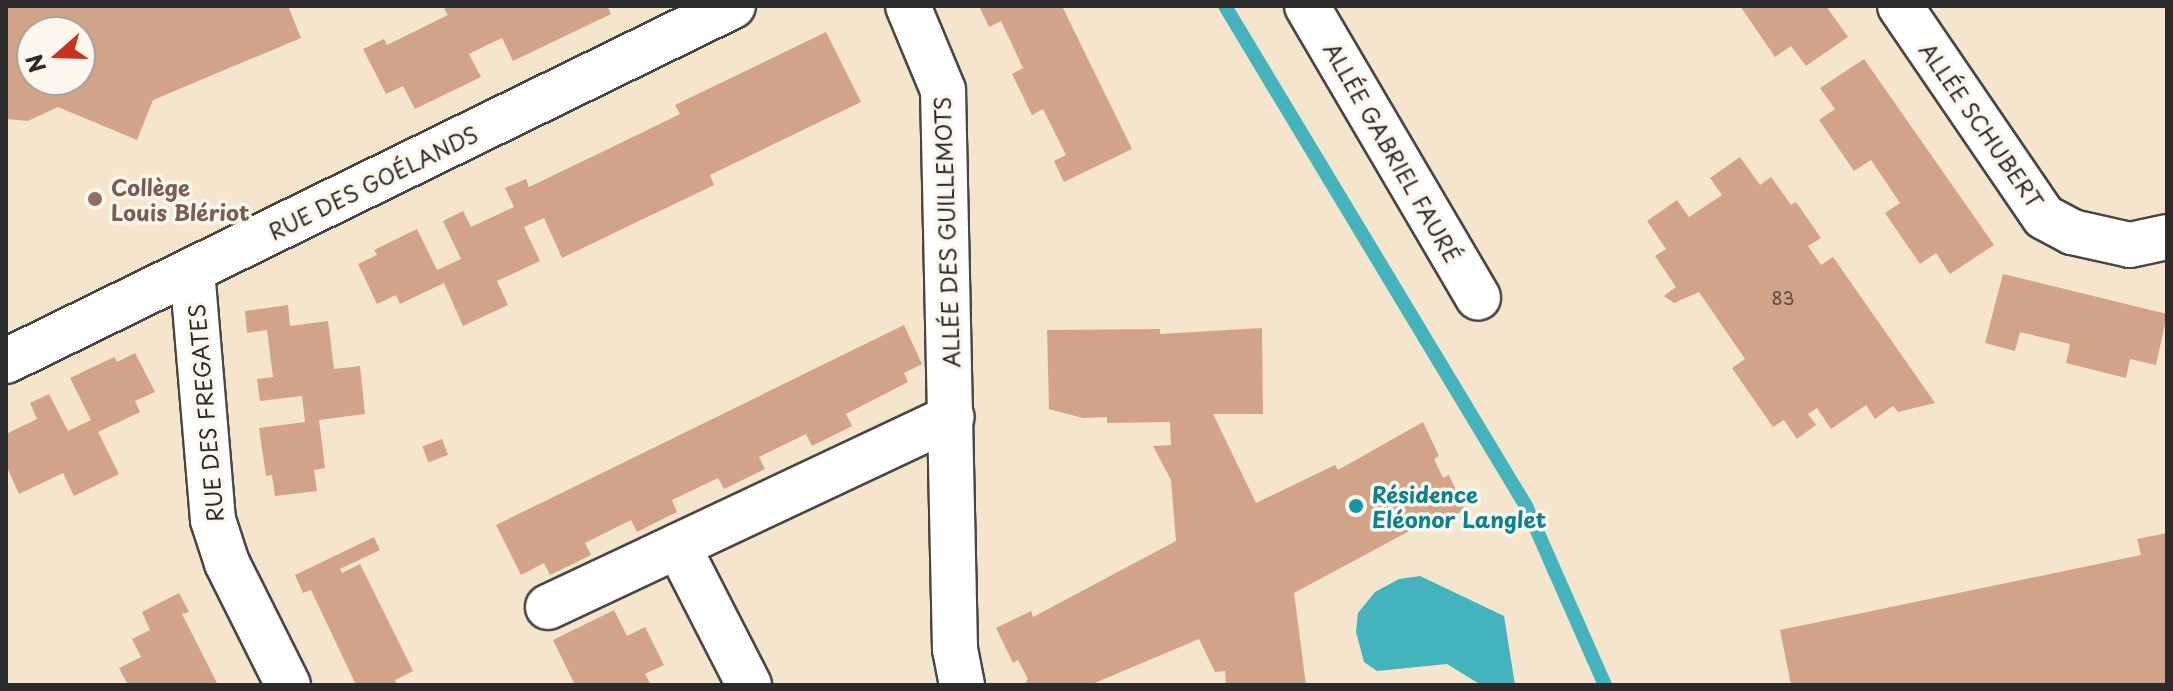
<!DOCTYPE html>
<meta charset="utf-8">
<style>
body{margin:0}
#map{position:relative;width:2173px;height:691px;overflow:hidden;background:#f5e5cd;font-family:"Playpen Sans",sans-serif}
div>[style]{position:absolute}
.water>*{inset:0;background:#43b3bd}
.stream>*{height:14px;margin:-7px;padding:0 7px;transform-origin:7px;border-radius:7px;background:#43b3bd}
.building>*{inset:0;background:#d3a389;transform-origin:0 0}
.roads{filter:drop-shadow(2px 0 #494743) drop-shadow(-2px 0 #494743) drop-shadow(0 2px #494743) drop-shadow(0 -2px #494743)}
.minor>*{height:44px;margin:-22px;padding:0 22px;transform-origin:22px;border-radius:22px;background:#fff}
.dots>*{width:22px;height:22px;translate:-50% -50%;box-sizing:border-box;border:4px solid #fbf7ec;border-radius:50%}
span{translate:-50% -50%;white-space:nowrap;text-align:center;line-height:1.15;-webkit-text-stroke:7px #fbf7ec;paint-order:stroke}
.number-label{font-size:18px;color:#554942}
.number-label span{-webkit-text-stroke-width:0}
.street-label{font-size:22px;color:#2b2b2b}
.education-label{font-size:22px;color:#785e54;font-weight:700}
.left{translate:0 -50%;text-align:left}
.culture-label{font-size:22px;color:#0d838f;font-weight:700}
.frame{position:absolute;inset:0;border:8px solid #2b2b2b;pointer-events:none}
.north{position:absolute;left:16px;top:16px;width:80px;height:80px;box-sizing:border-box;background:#fbf7ec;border:2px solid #a8a59f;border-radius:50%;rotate:250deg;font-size:22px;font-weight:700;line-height:32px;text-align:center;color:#2b2b2b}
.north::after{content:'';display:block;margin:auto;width:28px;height:36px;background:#c8321e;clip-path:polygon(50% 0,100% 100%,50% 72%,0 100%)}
</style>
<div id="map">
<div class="water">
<i style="clip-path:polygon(1420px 576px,1504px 616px,1515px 685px,1481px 685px,1447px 664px,1377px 671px,1364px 662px,1356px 632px,1358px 613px,1375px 592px,1399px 579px)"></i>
</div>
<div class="stream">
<i style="left:1225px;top:6px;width:584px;rotate:58.95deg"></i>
<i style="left:1526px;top:506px;width:196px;rotate:66.2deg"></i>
</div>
<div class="building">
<i style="clip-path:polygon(evenodd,6px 6px,288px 6px,301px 38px,153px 100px,137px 140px,58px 107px,28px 121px,6px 119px,6px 6px,32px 32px,80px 32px,80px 80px,32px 80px,32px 32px)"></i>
<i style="clip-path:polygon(450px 6px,607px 6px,611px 14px,513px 61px,502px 38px,485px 46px,469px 54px,481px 77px,415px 109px,403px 86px,386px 94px,363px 49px,384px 39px,387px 45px,448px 15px,444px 9px)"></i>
<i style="clip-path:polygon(979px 6px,1062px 6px,1132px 149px,1064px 182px,1054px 161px,1066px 155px,1043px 109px,1032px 115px,1012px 74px,1023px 68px,1001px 21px,989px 27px)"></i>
<i style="clip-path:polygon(1740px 6px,1826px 6px,1848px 37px,1806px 66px,1791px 46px,1775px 57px)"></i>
<i style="clip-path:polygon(826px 32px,861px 102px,710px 175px,714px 185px,562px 258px,544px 218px,524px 227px,540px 261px,497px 281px,508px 305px,463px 326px,444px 283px,400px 304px,396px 295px,377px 304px,358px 264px,377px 255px,374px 250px,417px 229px,437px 270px,461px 259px,443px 221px,463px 211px,471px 227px,514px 207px,505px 188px,526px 179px,529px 187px,604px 151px,680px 114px,675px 105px)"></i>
<i style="clip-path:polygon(1864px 59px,1994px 245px,1950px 274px,1936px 253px,1920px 264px,1885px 213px,1900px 203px,1871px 160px,1854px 171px,1819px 120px,1835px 109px,1820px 88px)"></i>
<i style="clip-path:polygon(1740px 157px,1760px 185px,1771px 177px,1791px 205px,1796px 202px,1821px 238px,1808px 246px,1821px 265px,1833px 257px,1935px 403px,1898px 412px,1893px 406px,1875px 419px,1866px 405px,1831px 429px,1817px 408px,1808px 414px,1816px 425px,1797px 439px,1784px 420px,1773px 427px,1732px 368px,1745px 359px,1699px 292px,1674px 303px,1664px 296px,1676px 287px,1655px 256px,1666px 249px,1647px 221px,1677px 200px,1689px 217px,1722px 195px,1710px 178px)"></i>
<i style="clip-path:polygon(2003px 274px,2167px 314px,2156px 365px,2130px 359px,2126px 378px,2066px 363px,2070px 344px,2020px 332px,2015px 351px,1985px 343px)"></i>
<i style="clip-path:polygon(288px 305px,290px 326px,328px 321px,334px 369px,360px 366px,365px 414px,319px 420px,325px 468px,314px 470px,317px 491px,275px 496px,272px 475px,266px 476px,259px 428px,305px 422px,302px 396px,260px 401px,257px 379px,273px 377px,267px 330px,247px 333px,245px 311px)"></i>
<i style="clip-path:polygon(904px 325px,922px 364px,904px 373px,908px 382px,846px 414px,852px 426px,812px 446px,806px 434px,759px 457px,765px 469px,724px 489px,718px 478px,672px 500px,677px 512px,637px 532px,631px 520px,585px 543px,591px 555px,550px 575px,544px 563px,521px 575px,496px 525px)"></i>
<i style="clip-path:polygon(1262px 328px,1263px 414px,1213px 414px,1256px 503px,1335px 465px,1338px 470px,1423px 422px,1439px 456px,1434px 459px,1443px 478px,1449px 475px,1465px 510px,1430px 527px,1428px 521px,1294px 593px,1306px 685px,1226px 685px,1225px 671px,1215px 672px,1199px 639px,1090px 685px,1024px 685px,1028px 679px,1018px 660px,1013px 663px,996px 628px,1031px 611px,1033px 617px,1176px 541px,1171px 480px,1153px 446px,1171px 445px,1170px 422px,1107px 423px,1107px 417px,1083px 418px,1049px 409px,1047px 330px,1160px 329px,1160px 334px)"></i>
<i style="clip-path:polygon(135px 353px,155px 392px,135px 401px,140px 412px,98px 432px,119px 474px,74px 496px,63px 473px,19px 494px,6px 465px,6px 434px,37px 419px,30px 403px,49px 394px,68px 431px,91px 420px,70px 378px,114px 357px,117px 362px)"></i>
<i style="left:442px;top:439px;width:17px;height:21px;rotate:69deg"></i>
<i style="clip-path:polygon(2167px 533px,2167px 685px,1791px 685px,1780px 630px,2141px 555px,2137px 539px)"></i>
<i style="clip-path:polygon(374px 537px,380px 550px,340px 569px,342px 573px,360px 564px,413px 671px,395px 680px,397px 685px,356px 685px,311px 590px,303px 593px,295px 575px)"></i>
<i style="clip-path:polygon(179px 593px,189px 612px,182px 614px,218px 685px,128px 685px,119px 668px,141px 657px,132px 639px,150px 630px,142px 612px)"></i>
<i style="clip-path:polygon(614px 610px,627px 636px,645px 627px,664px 665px,645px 674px,651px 685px,575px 685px,553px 640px)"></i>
</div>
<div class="roads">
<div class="minor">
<i style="left:908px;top:6px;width:91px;rotate:67.4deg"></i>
<i style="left:943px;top:90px;width:559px;rotate:88.77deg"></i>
<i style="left:955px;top:649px;width:37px;rotate:79deg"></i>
<i style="left:1307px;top:6px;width:338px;rotate:59.6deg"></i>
<i style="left:1900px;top:6px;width:255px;rotate:55.7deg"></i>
<i style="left:2044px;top:217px;width:32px;rotate:28deg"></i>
<i style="left:2072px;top:232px;width:59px;rotate:12.6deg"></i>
<i style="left:2130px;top:245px;width:38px;rotate:-12deg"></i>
<i style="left:192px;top:270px;width:251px;rotate:85.2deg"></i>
<i style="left:213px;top:520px;width:45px;rotate:72deg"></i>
<i style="left:227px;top:563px;width:136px;rotate:63.4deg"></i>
<i style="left:6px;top:361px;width:809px;rotate:-26.03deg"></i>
<i style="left:678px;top:546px;width:156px;rotate:62.9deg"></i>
<i style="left:548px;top:607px;width:446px;rotate:-25.2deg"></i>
</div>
</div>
<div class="dots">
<i style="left:95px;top:199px;background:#8d6e63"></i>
<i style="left:1356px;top:506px;background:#0f9aa8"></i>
</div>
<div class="number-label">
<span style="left:1783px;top:298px">83</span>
</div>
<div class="street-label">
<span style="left:1982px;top:125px;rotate:55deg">ALLÉE SCHUBERT</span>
<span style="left:1393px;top:152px;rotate:60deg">ALLÉE GABRIEL FAURÉ</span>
<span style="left:373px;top:182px;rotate:-26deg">RUE DES GOÉLANDS</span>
<span style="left:946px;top:232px;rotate:-92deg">ALLÉE DES GUILLEMOTS</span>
<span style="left:205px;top:413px;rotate:-95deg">RUE DES FREGATES</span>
</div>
<div class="education-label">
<span class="left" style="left:111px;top:199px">Collège<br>Louis Blériot</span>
</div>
<div class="culture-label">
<span class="left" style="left:1372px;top:506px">Résidence<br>Eléonor Langlet</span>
</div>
<div class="frame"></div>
<div class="north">N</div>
</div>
